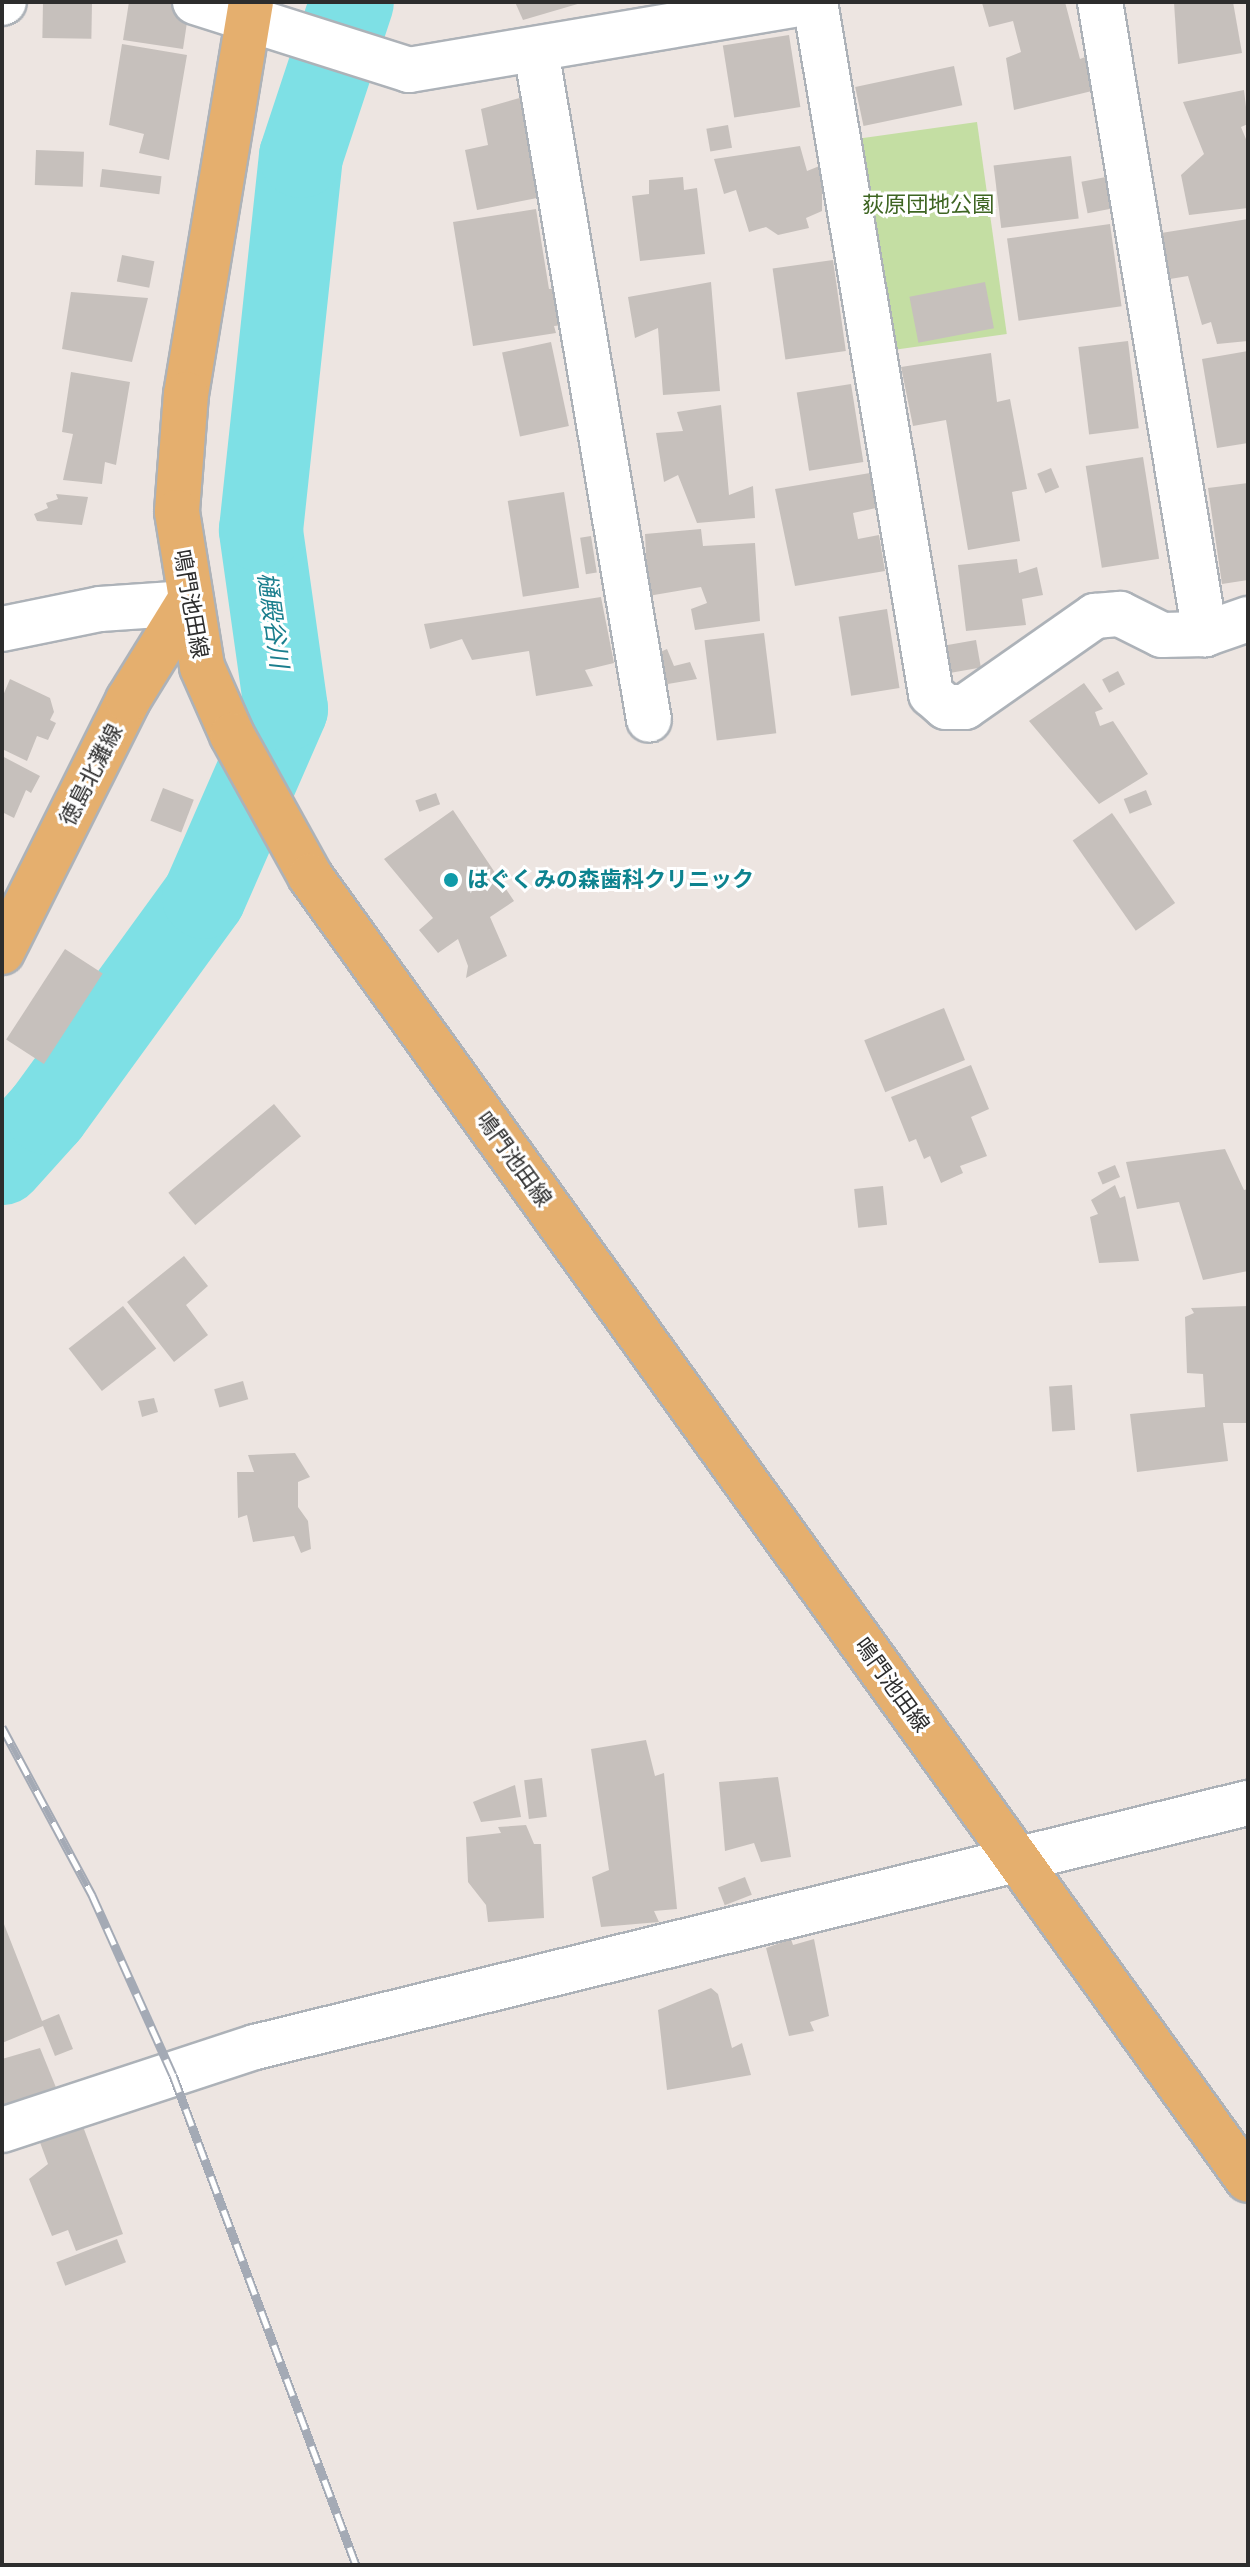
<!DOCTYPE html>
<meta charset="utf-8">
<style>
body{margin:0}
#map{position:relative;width:1250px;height:2567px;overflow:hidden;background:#ede5e1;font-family:Mulish,"Noto Sans JP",sans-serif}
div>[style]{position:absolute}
.green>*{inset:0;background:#c4dea3;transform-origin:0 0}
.river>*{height:84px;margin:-42px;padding:0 42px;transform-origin:42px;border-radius:42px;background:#7ee0e5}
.building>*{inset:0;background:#c6c0bc;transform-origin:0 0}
.roads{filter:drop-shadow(2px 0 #adb2b8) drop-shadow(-2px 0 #adb2b8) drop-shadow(0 2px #adb2b8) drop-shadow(0 -2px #adb2b8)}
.minor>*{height:44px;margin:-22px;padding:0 22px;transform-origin:22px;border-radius:22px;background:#fff}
.major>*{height:44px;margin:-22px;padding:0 22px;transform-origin:22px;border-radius:22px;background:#e5af6e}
.rail>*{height:9px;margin-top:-4.5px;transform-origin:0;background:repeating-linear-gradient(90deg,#fff 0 18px,#a4aab5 0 36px);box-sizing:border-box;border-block:2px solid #a4aab5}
.dots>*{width:22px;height:22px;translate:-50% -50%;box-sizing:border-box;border:4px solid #fff;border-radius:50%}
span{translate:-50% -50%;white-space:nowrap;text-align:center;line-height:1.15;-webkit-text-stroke:6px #fff;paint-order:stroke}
.park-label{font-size:22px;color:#3e6522}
.street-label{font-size:22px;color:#2d2d2d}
.culture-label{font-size:22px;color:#0d838f;font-weight:700}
.left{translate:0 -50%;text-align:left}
.water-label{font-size:24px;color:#1a7e8d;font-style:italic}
.frame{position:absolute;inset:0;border:4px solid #2d2d2d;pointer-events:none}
</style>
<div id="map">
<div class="green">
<i style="left:977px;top:122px;width:214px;height:122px;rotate:82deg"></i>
</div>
<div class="river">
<i style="left:2px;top:1163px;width:67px;rotate:-48deg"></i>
<i style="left:47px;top:1113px;width:267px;rotate:-54deg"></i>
<i style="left:204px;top:897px;width:205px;rotate:-66.4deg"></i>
<i style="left:286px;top:709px;width:181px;rotate:-98deg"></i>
<i style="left:261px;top:530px;width:376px;rotate:-83.9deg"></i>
<i style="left:301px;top:156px;width:162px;rotate:-71.7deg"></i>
</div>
<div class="building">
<i style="left:43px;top:2px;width:49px;height:36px;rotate:1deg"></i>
<i style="clip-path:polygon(129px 2px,190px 2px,183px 49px,123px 40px)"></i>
<i style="clip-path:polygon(515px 2px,581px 2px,581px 3px,523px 20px)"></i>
<i style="clip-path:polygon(1065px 2px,1080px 59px,1088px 56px,1096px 90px,1014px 110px,1006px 58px,1021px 52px,1013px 21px,989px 27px,982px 3px)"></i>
<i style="clip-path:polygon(1174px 2px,1233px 2px,1242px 53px,1178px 64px)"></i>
<i style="left:789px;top:35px;width:73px;height:67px;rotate:81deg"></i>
<i style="clip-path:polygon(122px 44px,187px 55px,169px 160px,139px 153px,144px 134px,109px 125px)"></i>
<i style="left:954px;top:66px;width:40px;height:101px;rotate:78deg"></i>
<i style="clip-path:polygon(1244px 90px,1248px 124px,1241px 127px,1248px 144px,1248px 208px,1189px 215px,1181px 175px,1204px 154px,1183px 102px)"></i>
<i style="clip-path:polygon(523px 97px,542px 197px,477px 210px,465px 150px,488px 145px,481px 109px)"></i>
<i style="left:728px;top:125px;width:23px;height:22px;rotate:80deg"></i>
<i style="clip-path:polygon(800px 146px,807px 171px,822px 165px,822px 211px,806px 218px,809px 228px,778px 235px,766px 227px,749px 232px,736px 190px,724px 194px,714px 159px)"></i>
<i style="left:36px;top:150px;width:48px;height:35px;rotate:2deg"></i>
<i style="left:1071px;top:156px;width:63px;height:78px;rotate:83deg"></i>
<i style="left:102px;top:169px;width:60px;height:18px;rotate:7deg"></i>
<i style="clip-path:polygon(683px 177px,684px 190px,697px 188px,705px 254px,640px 261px,632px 196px,649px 194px,649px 180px)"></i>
<i style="left:1106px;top:177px;width:32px;height:25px;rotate:79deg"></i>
<i style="clip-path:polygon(536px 209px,549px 289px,558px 288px,564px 325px,554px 326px,556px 333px,473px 346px,453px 222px)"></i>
<i style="clip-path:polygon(1248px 219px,1248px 341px,1217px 344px,1211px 322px,1202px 325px,1188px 276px,1164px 280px,1155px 234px)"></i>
<i style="left:1110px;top:224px;width:83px;height:104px;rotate:82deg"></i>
<i style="left:122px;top:255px;width:33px;height:27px;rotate:11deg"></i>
<i style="left:833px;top:260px;width:92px;height:61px;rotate:82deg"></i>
<i style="clip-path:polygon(711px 282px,720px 391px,663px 395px,658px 328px,635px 338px,628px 297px)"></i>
<i style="left:985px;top:282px;width:47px;height:77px;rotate:79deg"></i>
<i style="clip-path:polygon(71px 292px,148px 298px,132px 362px,62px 349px)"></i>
<i style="left:1128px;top:341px;width:88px;height:50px;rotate:83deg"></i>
<i style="left:551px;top:342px;width:86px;height:50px;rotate:78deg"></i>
<i style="clip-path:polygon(1248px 351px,1248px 443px,1217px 448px,1202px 359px)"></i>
<i style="clip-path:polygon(991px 353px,997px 402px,1010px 399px,1027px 489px,1012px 492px,1020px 541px,968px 550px,946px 420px,913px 426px,901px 367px)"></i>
<i style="clip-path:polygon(71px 372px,130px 382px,116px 465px,105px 462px,102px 484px,63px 480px,73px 434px,62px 432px)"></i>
<i style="left:851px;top:384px;width:79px;height:55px;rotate:81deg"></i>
<i style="clip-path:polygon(721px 405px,729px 495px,753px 486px,755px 518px,697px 523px,678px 475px,664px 482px,656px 433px,683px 431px,677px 412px)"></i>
<i style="left:1143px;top:457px;width:103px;height:58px;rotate:81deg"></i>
<i style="left:1051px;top:468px;width:21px;height:15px;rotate:67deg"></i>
<i style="clip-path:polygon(870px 473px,876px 508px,853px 513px,858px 539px,879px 535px,885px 571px,795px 586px,775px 489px)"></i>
<i style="clip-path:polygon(1248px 483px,1248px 580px,1222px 584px,1208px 488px)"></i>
<i style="left:564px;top:492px;width:97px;height:57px;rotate:81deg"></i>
<i style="clip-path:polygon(56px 494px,88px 497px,82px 525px,37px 521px,34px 514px,48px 508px,46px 503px,58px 499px)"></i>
<i style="clip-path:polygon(701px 529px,703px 546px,755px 543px,760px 621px,695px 630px,691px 609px,707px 603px,701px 587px,648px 596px,645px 534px)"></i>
<i style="left:591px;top:536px;width:37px;height:11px;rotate:81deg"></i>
<i style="clip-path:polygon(1017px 559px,1019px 573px,1037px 567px,1043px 595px,1022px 599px,1026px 625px,966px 631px,958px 565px)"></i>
<i style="clip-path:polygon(601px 597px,614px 663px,585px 670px,593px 686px,536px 696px,529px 651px,472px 660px,462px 639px,430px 649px,424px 624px)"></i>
<i style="left:887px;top:609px;width:80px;height:49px;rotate:81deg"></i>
<i style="left:764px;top:633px;width:101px;height:60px;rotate:83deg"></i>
<i style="left:976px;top:640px;width:28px;height:36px;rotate:80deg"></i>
<i style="clip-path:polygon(667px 649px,674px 666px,690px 662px,697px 679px,662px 685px,658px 653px)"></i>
<i style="left:1118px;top:671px;width:15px;height:18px;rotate:62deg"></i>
<i style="clip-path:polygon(10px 679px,50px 698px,54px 712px,50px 720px,56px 723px,48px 740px,37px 736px,27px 761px,2px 749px,2px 698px)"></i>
<i style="clip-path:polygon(1084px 683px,1103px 709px,1095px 712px,1100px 726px,1113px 721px,1148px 774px,1099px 804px,1029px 721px)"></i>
<i style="clip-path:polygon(2px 756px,40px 776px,31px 793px,26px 790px,14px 818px,2px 812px)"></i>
<i style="left:163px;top:788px;width:33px;height:35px;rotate:21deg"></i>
<i style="left:1146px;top:790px;width:16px;height:24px;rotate:68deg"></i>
<i style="left:436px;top:793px;width:12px;height:22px;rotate:70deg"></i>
<i style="clip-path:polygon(453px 810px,514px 901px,490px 917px,507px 956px,466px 978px,468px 966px,458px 939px,438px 953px,419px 930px,433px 918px,384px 859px)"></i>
<i style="left:1112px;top:813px;width:110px;height:48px;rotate:55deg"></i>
<i style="left:65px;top:949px;width:45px;height:108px;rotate:33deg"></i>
<i style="left:944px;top:1008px;width:56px;height:86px;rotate:68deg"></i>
<i style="clip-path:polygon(971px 1065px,989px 1109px,971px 1117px,987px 1156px,960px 1166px,963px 1173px,941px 1183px,930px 1156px,924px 1159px,916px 1139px,909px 1142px,891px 1097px)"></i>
<i style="left:274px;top:1104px;width:42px;height:138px;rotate:50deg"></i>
<i style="clip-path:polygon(1225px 1149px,1244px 1190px,1248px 1189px,1248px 1271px,1203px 1280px,1179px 1202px,1137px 1209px,1126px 1162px)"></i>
<i style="left:1115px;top:1165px;width:13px;height:19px;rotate:67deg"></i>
<i style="clip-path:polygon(1115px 1185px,1120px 1198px,1125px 1196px,1139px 1261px,1099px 1263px,1090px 1217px,1098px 1214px,1091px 1200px)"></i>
<i style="left:883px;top:1186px;width:39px;height:29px;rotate:84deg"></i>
<i style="clip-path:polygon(184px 1256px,208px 1286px,186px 1305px,208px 1335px,174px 1362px,127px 1302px)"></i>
<i style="left:123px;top:1306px;width:54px;height:69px;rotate:52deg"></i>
<i style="clip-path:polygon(1248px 1306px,1248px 1423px,1223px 1423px,1228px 1461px,1137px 1472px,1130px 1414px,1205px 1407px,1203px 1374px,1187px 1373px,1185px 1317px,1194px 1313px,1191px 1308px)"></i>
<i style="left:243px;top:1381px;width:19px;height:30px;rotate:74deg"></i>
<i style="left:1072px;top:1385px;width:45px;height:23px;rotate:86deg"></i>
<i style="clip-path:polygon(154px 1398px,158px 1412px,142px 1417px,138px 1401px)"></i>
<i style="clip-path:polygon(295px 1453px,310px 1477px,298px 1482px,298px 1507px,308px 1521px,311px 1549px,301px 1553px,294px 1536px,253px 1542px,247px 1515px,238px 1518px,237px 1472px,254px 1472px,248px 1455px)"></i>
<i style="clip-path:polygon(646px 1740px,655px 1776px,664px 1773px,677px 1909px,654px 1911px,659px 1922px,601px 1927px,592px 1877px,609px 1870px,591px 1749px)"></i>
<i style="clip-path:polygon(778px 1777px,791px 1857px,761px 1862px,754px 1843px,725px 1851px,719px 1782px)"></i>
<i style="left:542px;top:1778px;width:39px;height:18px;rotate:83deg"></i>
<i style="clip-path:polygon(515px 1785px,521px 1817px,481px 1822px,473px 1802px)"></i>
<i style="clip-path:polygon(526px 1825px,534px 1844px,541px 1844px,544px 1918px,488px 1922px,486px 1905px,468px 1882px,466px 1837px,501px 1833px,498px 1827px)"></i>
<i style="left:745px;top:1877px;width:19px;height:29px;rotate:69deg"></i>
<i style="clip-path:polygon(2px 1919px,42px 2021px,59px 2014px,73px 2049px,55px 2056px,43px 2026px,2px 2043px)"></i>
<i style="clip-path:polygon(791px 1939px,793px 1945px,814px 1939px,829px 2016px,810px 2022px,814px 2031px,789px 2036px,766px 1948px)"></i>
<i style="clip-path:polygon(711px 1988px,718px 1994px,732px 2048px,742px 2043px,751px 2075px,667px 2090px,658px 2010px)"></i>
<i style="clip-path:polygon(40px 2048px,57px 2090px,2px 2109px,2px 2059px)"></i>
<i style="clip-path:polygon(81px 2121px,123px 2234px,76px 2251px,68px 2230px,52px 2236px,29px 2179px,48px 2164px,38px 2137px)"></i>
<i style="left:117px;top:2239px;width:25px;height:65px;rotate:69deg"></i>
</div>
<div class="roads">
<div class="minor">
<i style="left:195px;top:2px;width:225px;rotate:17.6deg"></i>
<i style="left:409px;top:70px;width:407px;rotate:-9.6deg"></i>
<i style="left:815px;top:2px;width:702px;rotate:80.48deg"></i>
<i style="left:931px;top:694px;width:20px;rotate:41deg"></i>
<i style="left:946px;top:707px;width:19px"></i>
<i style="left:965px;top:707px;width:159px;rotate:-35deg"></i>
<i style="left:1095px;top:616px;width:25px;rotate:-5deg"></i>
<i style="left:1120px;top:614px;width:47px;rotate:26.6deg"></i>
<i style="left:1162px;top:635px;width:43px;rotate:-1.3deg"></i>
<i style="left:1100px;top:2px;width:641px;rotate:80.57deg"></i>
<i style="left:1205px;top:634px;width:46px;rotate:-19.2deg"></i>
<i style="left:2px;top:3px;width:2px;rotate:-27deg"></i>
<i style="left:536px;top:50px;width:679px;rotate:80.43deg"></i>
<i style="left:2px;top:629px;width:100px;rotate:-11.5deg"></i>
<i style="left:100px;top:609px;width:88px;rotate:-3.9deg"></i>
<i style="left:2px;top:2130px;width:266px;rotate:-18.2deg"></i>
<i style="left:255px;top:2047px;width:1023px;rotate:-13.81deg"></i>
</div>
<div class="major">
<i style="left:251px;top:2px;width:397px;rotate:99.4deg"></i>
<i style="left:186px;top:394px;width:118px;rotate:94.4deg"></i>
<i style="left:177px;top:512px;width:157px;rotate:80.8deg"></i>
<i style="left:202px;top:667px;width:74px;rotate:66.2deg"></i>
<i style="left:232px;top:735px;width:161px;rotate:61deg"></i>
<i style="left:310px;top:876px;width:1606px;rotate:54.27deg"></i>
<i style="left:2px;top:952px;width:282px;rotate:-63.4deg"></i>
<i style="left:128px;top:700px;width:114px;rotate:-58.3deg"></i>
</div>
</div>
<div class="rail">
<i style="left:2px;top:1727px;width:191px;rotate:61.8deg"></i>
<i style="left:92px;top:1895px;width:197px;rotate:65.8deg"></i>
<i style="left:173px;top:2075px;width:523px;rotate:69.52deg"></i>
</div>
<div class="dots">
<i style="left:451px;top:880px;background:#0f9aa8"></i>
</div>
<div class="park-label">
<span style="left:928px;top:205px">荻原団地公園</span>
</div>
<div class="street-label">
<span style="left:191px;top:604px;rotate:80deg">鳴門池田線</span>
<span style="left:91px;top:775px;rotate:-63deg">徳島北灘線</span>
<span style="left:514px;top:1159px;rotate:54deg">鳴門池田線</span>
<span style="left:892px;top:1685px;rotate:54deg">鳴門池田線</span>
</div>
<div class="culture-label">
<span class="left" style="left:467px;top:880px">はぐくみの森歯科クリニック</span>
</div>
<div class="water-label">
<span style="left:273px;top:620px;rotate:82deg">樋殿谷川</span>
</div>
<div class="frame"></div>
</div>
